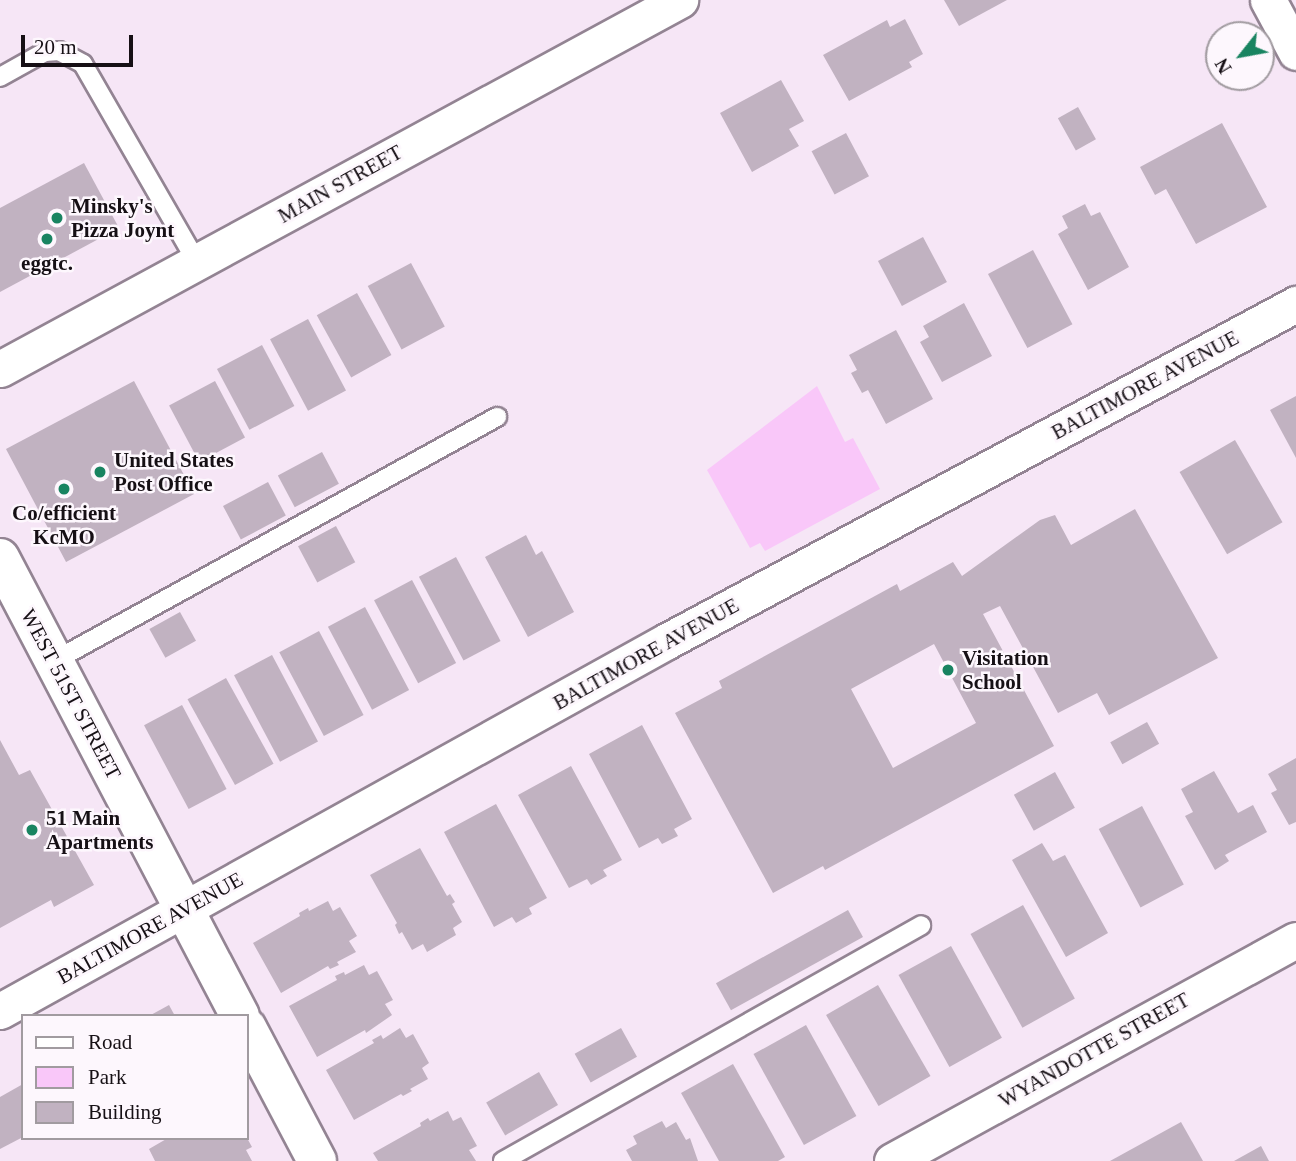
<!DOCTYPE html>
<style>
body{margin:0}
#map{position:relative;width:1296px;height:1161px;overflow:hidden;background:#f6e6f6;font-family:Georgia,serif}
div>[style]{position:absolute}
.green>*{inset:0;background:#f9c7f9}
.building>*{inset:0;background:#c1b2c1;transform-origin:0 0}
.roads{filter:drop-shadow(2px 0 #938493) drop-shadow(-2px 0 #938493) drop-shadow(0 2px #938493) drop-shadow(0 -2px #938493)}
.lane>*{height:18px;margin:-9px;padding:0 9px;transform-origin:9px;border-radius:9px;background:#fff}
.street>*{height:35px;margin:-17.5px;padding:0 17.5px;transform-origin:17.5px;border-radius:17.5px;background:#fff}
.secondary>*{height:38px;margin:-19px;padding:0 19px;transform-origin:19px;border-radius:19px;background:#fff}
.dots>*{width:19px;height:19px;translate:-50% -50%;box-sizing:border-box;border:4px solid #fdf7fd;border-radius:50%}
span{translate:-50% -50%;white-space:nowrap;text-align:center;line-height:1.15;-webkit-text-stroke:5px #fdf7fd;paint-order:stroke}
.street-label{font-size:21px;color:#161015}
.poi-label{font-size:21px;color:#161015;font-weight:700}
.left{translate:0 -50%;text-align:left}
.legend{position:absolute;left:21px;top:1014px;width:228px;height:126px;box-sizing:border-box;background:#fdf7fd;border:2px solid #a19ba0;margin:0;padding:9px 12px;list-style:none;font-size:21px;color:#161015}
.legend li{display:flex;align-items:center;gap:14px;height:35px}
.legend b{width:35px;border:2px solid #a19ba0}
.north{position:absolute;left:1205px;top:21px;width:70px;height:70px;box-sizing:border-box;background:#fdf7fd;border:2px solid #a19ba0;border-radius:50%;rotate:239deg;font-size:19px;font-weight:700;line-height:28px;text-align:center;color:#161015}
.north::after{content:'';display:block;margin:auto;width:24px;height:32px;background:#198461;clip-path:polygon(50% 0,100% 100%,50% 72%,0 100%)}
.scale{position:absolute;left:21px;top:35px;width:112px;height:32px;box-sizing:border-box;border:4px solid #161015;border-top:0;padding-left:9px;font-size:21px;line-height:24px;white-space:nowrap;color:#161015;-webkit-text-stroke:5px #fdf7fd;paint-order:stroke}
</style>
<div id="map">
<div class="green">
<i style="clip-path:polygon(817px 386px,845px 442px,853px 438px,880px 489px,765px 551px,760px 543px,750px 548px,707px 470px)"></i>
</div>
<div class="building">
<i style="clip-path:polygon(944px 0,1007px 0,959px 26px)"></i>
<i style="clip-path:polygon(905px 19px,923px 54px,909px 62px,912px 67px,849px 101px,823px 55px,887px 20px,890px 27px)"></i>
<i style="clip-path:polygon(781px 80px,804px 121px,789px 129px,799px 146px,752px 172px,720px 113px)"></i>
<i style="left:1078px;top:107px;width:37px;height:23px;rotate:61deg"></i>
<i style="clip-path:polygon(1222px 123px,1267px 207px,1196px 244px,1166px 189px,1155px 195px,1140px 167px)"></i>
<i style="left:846px;top:133px;width:49px;height:39px;rotate:62deg"></i>
<i style="clip-path:polygon(84px 163px,119px 228px,0 292px,0 208px)"></i>
<i style="clip-path:polygon(1085px 204px,1091px 216px,1100px 212px,1129px 267px,1088px 290px,1058px 234px,1068px 228px,1062px 216px)"></i>
<i style="left:923px;top:237px;width:51px;height:51px;rotate:62deg"></i>
<i style="left:1033px;top:250px;width:84px;height:51px;rotate:62deg"></i>
<i style="left:411px;top:263px;width:72px;height:49px;rotate:62deg"></i>
<i style="left:357px;top:293px;width:71px;height:46px;rotate:61deg"></i>
<i style="clip-path:polygon(964px 303px,992px 356px,942px 382px,920px 342px,929px 337px,923px 326px)"></i>
<i style="left:308px;top:319px;width:81px;height:43px;rotate:62deg"></i>
<i style="clip-path:polygon(896px 330px,933px 399px,886px 424px,868px 390px,862px 393px,851px 373px,857px 370px,849px 355px)"></i>
<i style="left:262px;top:345px;width:69px;height:51px;rotate:62deg"></i>
<i style="left:134px;top:381px;width:128px;height:145px;rotate:62deg"></i>
<i style="left:215px;top:381px;width:64px;height:52px;rotate:62deg"></i>
<i style="clip-path:polygon(1296px 396px,1296px 458px,1270px 410px)"></i>
<i style="left:1235px;top:440px;width:95px;height:64px;rotate:60deg"></i>
<i style="left:322px;top:452px;width:36px;height:50px;rotate:62deg"></i>
<i style="left:268px;top:482px;width:38px;height:51px;rotate:62deg"></i>
<i style="clip-path:polygon(evenodd,1135px 509px,1218px 658px,1109px 715px,1097px 693px,1058px 713px,1000px 606px,983px 614px,1054px 746px,825px 870px,823px 866px,773px 893px,675px 713px,722px 688px,719px 681px,897px 584px,900px 591px,953px 562px,962px 576px,1040px 520px,1055px 515px,1071px 545px,1135px 509px,934px 644px,976px 723px,893px 768px,851px 689px,934px 644px)"></i>
<i style="left:336px;top:526px;width:41px;height:43px;rotate:62deg"></i>
<i style="clip-path:polygon(526px 535px,536px 555px,542px 551px,574px 612px,528px 637px,485px 557px)"></i>
<i style="left:456px;top:557px;width:95px;height:42px;rotate:62deg"></i>
<i style="left:412px;top:580px;width:94px;height:43px;rotate:62deg"></i>
<i style="left:365px;top:607px;width:94px;height:42px;rotate:62deg"></i>
<i style="left:180px;top:612px;width:33px;height:35px;rotate:61deg"></i>
<i style="left:319px;top:631px;width:95px;height:45px;rotate:62deg"></i>
<i style="left:272px;top:655px;width:98px;height:43px;rotate:62deg"></i>
<i style="left:226px;top:678px;width:98px;height:44px;rotate:61deg"></i>
<i style="left:182px;top:705px;width:95px;height:43px;rotate:62deg"></i>
<i style="left:1147px;top:722px;width:25px;height:42px;rotate:61deg"></i>
<i style="clip-path:polygon(642px 725px,692px 819px,674px 829px,678px 836px,662px 844px,658px 838px,639px 848px,589px 754px)"></i>
<i style="clip-path:polygon(0 740px,19px 775px,30px 770px,94px 885px,54px 907px,51px 900px,0 928px)"></i>
<i style="clip-path:polygon(1296px 758px,1296px 822px,1289px 825px,1271px 793px,1277px 790px,1268px 774px)"></i>
<i style="clip-path:polygon(571px 766px,622px 860px,603px 870px,607px 876px,591px 885px,587px 879px,569px 888px,518px 795px)"></i>
<i style="clip-path:polygon(1214px 771px,1238px 813px,1253px 805px,1267px 832px,1225px 855px,1229px 861px,1215px 870px,1185px 816px,1193px 812px,1181px 789px)"></i>
<i style="left:1055px;top:772px;width:41px;height:47px;rotate:61deg"></i>
<i style="clip-path:polygon(496px 804px,547px 898px,529px 908px,532px 914px,516px 923px,512px 917px,494px 927px,444px 832px)"></i>
<i style="left:1142px;top:806px;width:89px;height:49px;rotate:62deg"></i>
<i style="clip-path:polygon(1042px 843px,1053px 861px,1065px 855px,1108px 933px,1066px 957px,1012px 860px)"></i>
<i style="clip-path:polygon(420px 848px,447px 896px,450px 894px,455px 902px,452px 904px,462px 922px,453px 928px,456px 935px,427px 952px,423px 944px,412px 950px,402px 932px,399px 934px,395px 925px,397px 923px,370px 875px)"></i>
<i style="clip-path:polygon(328px 901px,333px 911px,340px 907px,357px 936px,349px 941px,356px 952px,337px 962px,339px 965px,330px 969px,328px 966px,281px 993px,253px 943px,300px 916px,299px 913px,308px 908px,309px 911px)"></i>
<i style="left:1023px;top:905px;width:107px;height:60px;rotate:61deg"></i>
<i style="left:848px;top:910px;width:31px;height:151px;rotate:61deg"></i>
<i style="left:951px;top:946px;width:105px;height:60px;rotate:61deg"></i>
<i style="clip-path:polygon(364px 965px,369px 975px,377px 971px,393px 1000px,385px 1004px,392px 1015px,366px 1033px,365px 1030px,317px 1057px,289px 1006px,337px 980px,335px 976px,344px 972px,345px 975px)"></i>
<i style="left:878px;top:985px;width:105px;height:60px;rotate:60deg"></i>
<i style="clip-path:polygon(169px 1005px,175px 1016px,149px 1016px)"></i>
<i style="left:806px;top:1025px;width:104px;height:60px;rotate:61deg"></i>
<i style="clip-path:polygon(400px 1028px,406px 1038px,413px 1034px,429px 1063px,422px 1068px,428px 1079px,410px 1089px,412px 1091px,403px 1096px,401px 1094px,354px 1120px,326px 1070px,374px 1043px,372px 1040px,381px 1035px,383px 1039px)"></i>
<i style="left:621px;top:1028px;width:33px;height:53px;rotate:61deg"></i>
<i style="clip-path:polygon(733px 1064px,785px 1157px,778px 1161px,719px 1161px,681px 1093px)"></i>
<i style="left:539px;top:1072px;width:38px;height:61px;rotate:60deg"></i>
<i style="clip-path:polygon(23px 1084px,23px 1137px,0 1149px,0 1097px)"></i>
<i style="clip-path:polygon(448px 1111px,453px 1121px,461px 1117px,477px 1146px,469px 1150px,476px 1161px,378px 1161px,373px 1153px,421px 1126px,420px 1123px,428px 1118px,430px 1121px)"></i>
<i style="clip-path:polygon(662px 1121px,666px 1128px,676px 1122px,686px 1140px,690px 1138px,698px 1161px,632px 1161px,626px 1150px,637px 1144px,633px 1136px)"></i>
<i style="clip-path:polygon(1181px 1122px,1203px 1161px,1110px 1161px)"></i>
<i style="clip-path:polygon(168px 1138px,247px 1138px,252px 1147px,246px 1150px,252px 1161px,155px 1161px,149px 1149px)"></i>
<i style="clip-path:polygon(1261px 1146px,1269px 1161px,1234px 1161px)"></i>
</div>
<div class="roads">
<div class="lane">
<i style="left:0;top:77px;width:51px;rotate:-29.1deg"></i>
<i style="left:45px;top:52px;width:14px;rotate:-4deg"></i>
<i style="left:59px;top:51px;width:27px;rotate:28deg"></i>
<i style="left:83px;top:64px;width:228px;rotate:60.1deg"></i>
<i style="left:54px;top:661px;width:506px;rotate:-28.85deg"></i>
<i style="left:503px;top:1161px;width:480px;rotate:-29.4deg"></i>
</div>
<div class="street">
<i style="left:1268px;top:0;width:59px;rotate:61.7deg"></i>
<i style="left:0;top:369px;width:774px;rotate:-28.49deg"></i>
<i style="left:0;top:1011px;width:763px;rotate:-29.02deg"></i>
<i style="left:667px;top:641px;width:714px;rotate:-28.18deg"></i>
<i style="left:892px;top:1161px;width:460px;rotate:-28.7deg"></i>
</div>
<div class="secondary">
<i style="left:0;top:558px;width:517px;rotate:62.34deg"></i>
<i style="left:247px;top:1028px;width:150px;rotate:62.2deg"></i>
</div>
</div>
<div class="dots">
<i style="left:57px;top:218px;background:#198461"></i>
<i style="left:47px;top:239px;background:#198461"></i>
<i style="left:100px;top:472px;background:#198461"></i>
<i style="left:64px;top:489px;background:#198461"></i>
<i style="left:948px;top:670px;background:#198461"></i>
<i style="left:32px;top:830px;background:#198461"></i>
</div>
<div class="street-label">
<span style="left:340px;top:184px;rotate:-29deg">MAIN STREET</span>
<span style="left:1145px;top:385px;rotate:-28deg">BALTIMORE AVENUE</span>
<span style="left:646px;top:654px;rotate:-29deg">BALTIMORE AVENUE</span>
<span style="left:71px;top:694px;rotate:62deg">WEST 51ST STREET</span>
<span style="left:150px;top:928px;rotate:-29deg">BALTIMORE AVENUE</span>
<span style="left:1094px;top:1050px;rotate:-29deg">WYANDOTTE STREET</span>
</div>
<div class="poi-label">
<span class="left" style="left:71px;top:218px">Minsky's<br>Pizza Joynt</span>
<span style="left:47px;top:263px">eggtc.</span>
<span class="left" style="left:114px;top:472px">United States<br>Post Office</span>
<span style="left:64px;top:525px">Co/efficient<br>KcMO</span>
<span class="left" style="left:962px;top:670px">Visitation<br>School</span>
<span class="left" style="left:46px;top:830px">51 Main<br>Apartments</span>
</div>
<ul class="legend">
<li><b style="height:9px;background:#fff"></b>Road</li>
<li><b style="height:19px;background:#f9c7f9"></b>Park</li>
<li><b style="height:19px;background:#c1b2c1"></b>Building</li>
</ul>
<div class="north">N</div>
<div class="scale">20 m</div>
</div>
